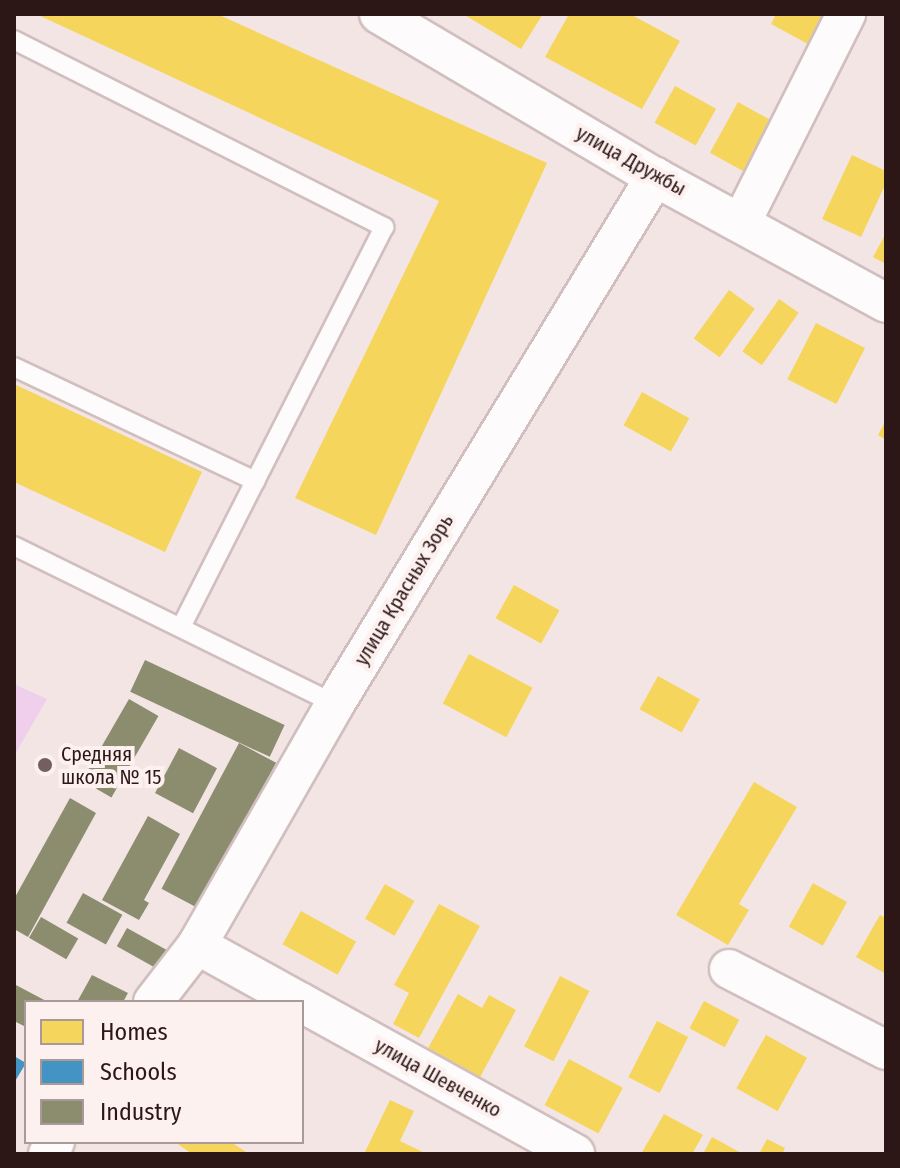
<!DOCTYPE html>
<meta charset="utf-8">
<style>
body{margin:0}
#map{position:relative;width:900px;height:1168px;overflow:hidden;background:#f3e5e4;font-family:"Fira Sans Condensed",sans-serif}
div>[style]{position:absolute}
.green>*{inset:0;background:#f0cfed}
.homes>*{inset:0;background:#f6d55c;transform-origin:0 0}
.schools>*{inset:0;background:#4393c3}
.industry>*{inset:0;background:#8c8c6e;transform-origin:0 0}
.roads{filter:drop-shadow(2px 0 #d0bfbe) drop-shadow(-2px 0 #d0bfbe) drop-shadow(0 2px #d0bfbe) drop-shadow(0 -2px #d0bfbe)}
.service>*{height:18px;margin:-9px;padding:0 9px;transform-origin:9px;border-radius:9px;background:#fdfbfb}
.minor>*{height:38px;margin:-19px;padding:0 19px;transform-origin:19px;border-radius:19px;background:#fdfbfb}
.dots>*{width:22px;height:22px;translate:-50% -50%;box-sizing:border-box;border:4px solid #fdf1f0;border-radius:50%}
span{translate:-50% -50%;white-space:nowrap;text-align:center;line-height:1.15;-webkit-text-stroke:8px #fdf1f0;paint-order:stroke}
.street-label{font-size:20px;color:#2c1716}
.poi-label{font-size:20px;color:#2c1716}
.left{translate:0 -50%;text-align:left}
.frame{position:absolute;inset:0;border:16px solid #2c1716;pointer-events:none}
.legend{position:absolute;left:24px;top:1000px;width:280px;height:144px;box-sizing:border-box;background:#fdf1f0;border:2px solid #a99a99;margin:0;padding:10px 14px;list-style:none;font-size:24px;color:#2c1716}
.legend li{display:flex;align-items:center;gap:16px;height:40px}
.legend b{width:40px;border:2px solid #a99a99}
</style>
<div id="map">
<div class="green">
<i style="clip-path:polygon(14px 684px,47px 699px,14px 756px)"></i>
</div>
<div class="homes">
<i style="clip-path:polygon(36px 14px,217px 14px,547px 163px,376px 535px,295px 498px,439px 201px)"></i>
<i style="clip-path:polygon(463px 14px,543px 14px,521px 49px)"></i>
<i style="clip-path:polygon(569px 14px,630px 14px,680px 41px,642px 109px,545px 57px)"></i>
<i style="clip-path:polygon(776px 14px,824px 14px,808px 44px,771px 24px)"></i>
<i style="left:675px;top:86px;width:47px;height:42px;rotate:29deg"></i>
<i style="left:738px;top:102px;width:43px;height:58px;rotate:29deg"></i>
<i style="clip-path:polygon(852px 155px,886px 171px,886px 183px,861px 237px,822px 219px)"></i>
<i style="clip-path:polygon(886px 233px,886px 264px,873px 257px)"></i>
<i style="left:729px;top:290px;width:32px;height:60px;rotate:36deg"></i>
<i style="left:779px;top:299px;width:24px;height:64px;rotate:35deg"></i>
<i style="left:816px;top:323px;width:55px;height:63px;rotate:27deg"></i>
<i style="clip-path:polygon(14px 384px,202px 472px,165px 552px,14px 482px)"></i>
<i style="left:642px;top:392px;width:54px;height:38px;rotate:29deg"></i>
<i style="clip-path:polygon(886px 420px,886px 440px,878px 435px)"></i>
<i style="left:514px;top:585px;width:52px;height:38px;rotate:29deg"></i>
<i style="left:469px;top:654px;width:72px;height:56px;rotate:28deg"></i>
<i style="left:658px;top:676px;width:48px;height:38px;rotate:29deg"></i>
<i style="clip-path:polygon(754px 782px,797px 807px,739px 904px,749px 910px,728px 945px,676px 915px)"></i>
<i style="left:813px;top:883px;width:39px;height:50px;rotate:29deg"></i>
<i style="left:385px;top:884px;width:34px;height:40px;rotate:30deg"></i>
<i style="clip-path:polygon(439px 904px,480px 926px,419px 1038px,393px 1024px,409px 993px,394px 985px)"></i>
<i style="left:301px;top:911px;width:63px;height:38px;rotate:29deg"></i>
<i style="clip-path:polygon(880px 915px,886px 918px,886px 974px,856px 957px)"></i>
<i style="left:560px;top:976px;width:33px;height:79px;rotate:27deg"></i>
<i style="clip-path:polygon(458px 994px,482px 1008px,489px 995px,516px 1010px,478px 1081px,426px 1052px)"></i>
<i style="left:704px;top:1001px;width:40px;height:31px;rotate:28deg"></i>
<i style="left:657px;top:1021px;width:35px;height:63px;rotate:27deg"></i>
<i style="left:766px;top:1035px;width:47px;height:61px;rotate:29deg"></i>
<i style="left:569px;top:1059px;width:61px;height:52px;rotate:28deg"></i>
<i style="clip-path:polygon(390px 1100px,414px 1111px,400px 1141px,427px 1154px,364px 1154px)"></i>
<i style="clip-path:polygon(664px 1114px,703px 1135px,692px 1154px,641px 1154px)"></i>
<i style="clip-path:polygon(712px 1137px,743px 1154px,703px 1154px)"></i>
<i style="clip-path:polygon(767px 1139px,785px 1148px,782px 1154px,759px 1154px)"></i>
<i style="clip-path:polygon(175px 1142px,231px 1142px,249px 1154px,192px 1154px)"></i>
</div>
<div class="schools">
<i style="clip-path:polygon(14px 1056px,26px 1063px,14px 1083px)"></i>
</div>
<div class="industry">
<i style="left:145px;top:660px;width:154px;height:35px;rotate:25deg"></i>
<i style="left:129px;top:699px;width:34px;height:94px;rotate:30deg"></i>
<i style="left:239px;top:743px;width:42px;height:165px;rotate:28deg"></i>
<i style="left:179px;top:748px;width:43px;height:51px;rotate:28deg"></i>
<i style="clip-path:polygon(70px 798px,96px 813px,28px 937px,14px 929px,14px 899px)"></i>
<i style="clip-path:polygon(148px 816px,180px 834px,144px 900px,149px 903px,139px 920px,102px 900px)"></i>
<i style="left:83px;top:893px;width:45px;height:34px;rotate:29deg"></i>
<i style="left:41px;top:917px;width:43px;height:24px;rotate:30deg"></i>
<i style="left:127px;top:928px;width:48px;height:21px;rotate:29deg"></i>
<i style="clip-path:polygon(92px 975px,128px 993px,123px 1002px,77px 1002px)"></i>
<i style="clip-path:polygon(14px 984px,48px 1002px,26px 1002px,26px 1027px,14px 1021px)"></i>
</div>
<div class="roads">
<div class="service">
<i style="left:14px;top:40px;width:415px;rotate:26.8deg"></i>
<i style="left:384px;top:227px;width:446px;rotate:116.9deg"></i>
<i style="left:14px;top:367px;width:267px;rotate:25.3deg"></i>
<i style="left:14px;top:546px;width:358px;rotate:26.2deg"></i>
</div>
<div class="minor">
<i style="left:379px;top:14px;width:321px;rotate:30.6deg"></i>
<i style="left:655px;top:177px;width:263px;rotate:28.6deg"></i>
<i style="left:742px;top:221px;width:232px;rotate:-63.3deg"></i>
<i style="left:197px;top:945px;width:118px;rotate:29deg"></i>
<i style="left:729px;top:969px;width:177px;rotate:27.3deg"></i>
<i style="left:153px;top:1002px;width:72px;rotate:-52.3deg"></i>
<i style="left:197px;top:945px;width:278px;rotate:-60.2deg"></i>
<i style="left:335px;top:704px;width:617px;rotate:-58.73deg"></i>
<i style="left:302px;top:1003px;width:312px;rotate:28.9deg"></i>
<i style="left:48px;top:1154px;width:14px;rotate:-60deg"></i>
</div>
</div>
<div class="dots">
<i style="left:45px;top:765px;background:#725f5e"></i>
</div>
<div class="street-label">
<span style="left:631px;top:161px;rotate:29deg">улица Дружбы</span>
<span style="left:404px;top:590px;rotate:-59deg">улица Красных Зорь</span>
<span style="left:438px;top:1078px;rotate:29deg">улица Шевченко</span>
</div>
<div class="poi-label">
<span class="left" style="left:61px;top:766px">Средняя<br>школа № 15</span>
</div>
<div class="frame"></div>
<ul class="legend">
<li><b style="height:22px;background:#f6d55c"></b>Homes</li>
<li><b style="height:22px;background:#4393c3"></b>Schools</li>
<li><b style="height:22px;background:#8c8c6e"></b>Industry</li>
</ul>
</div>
